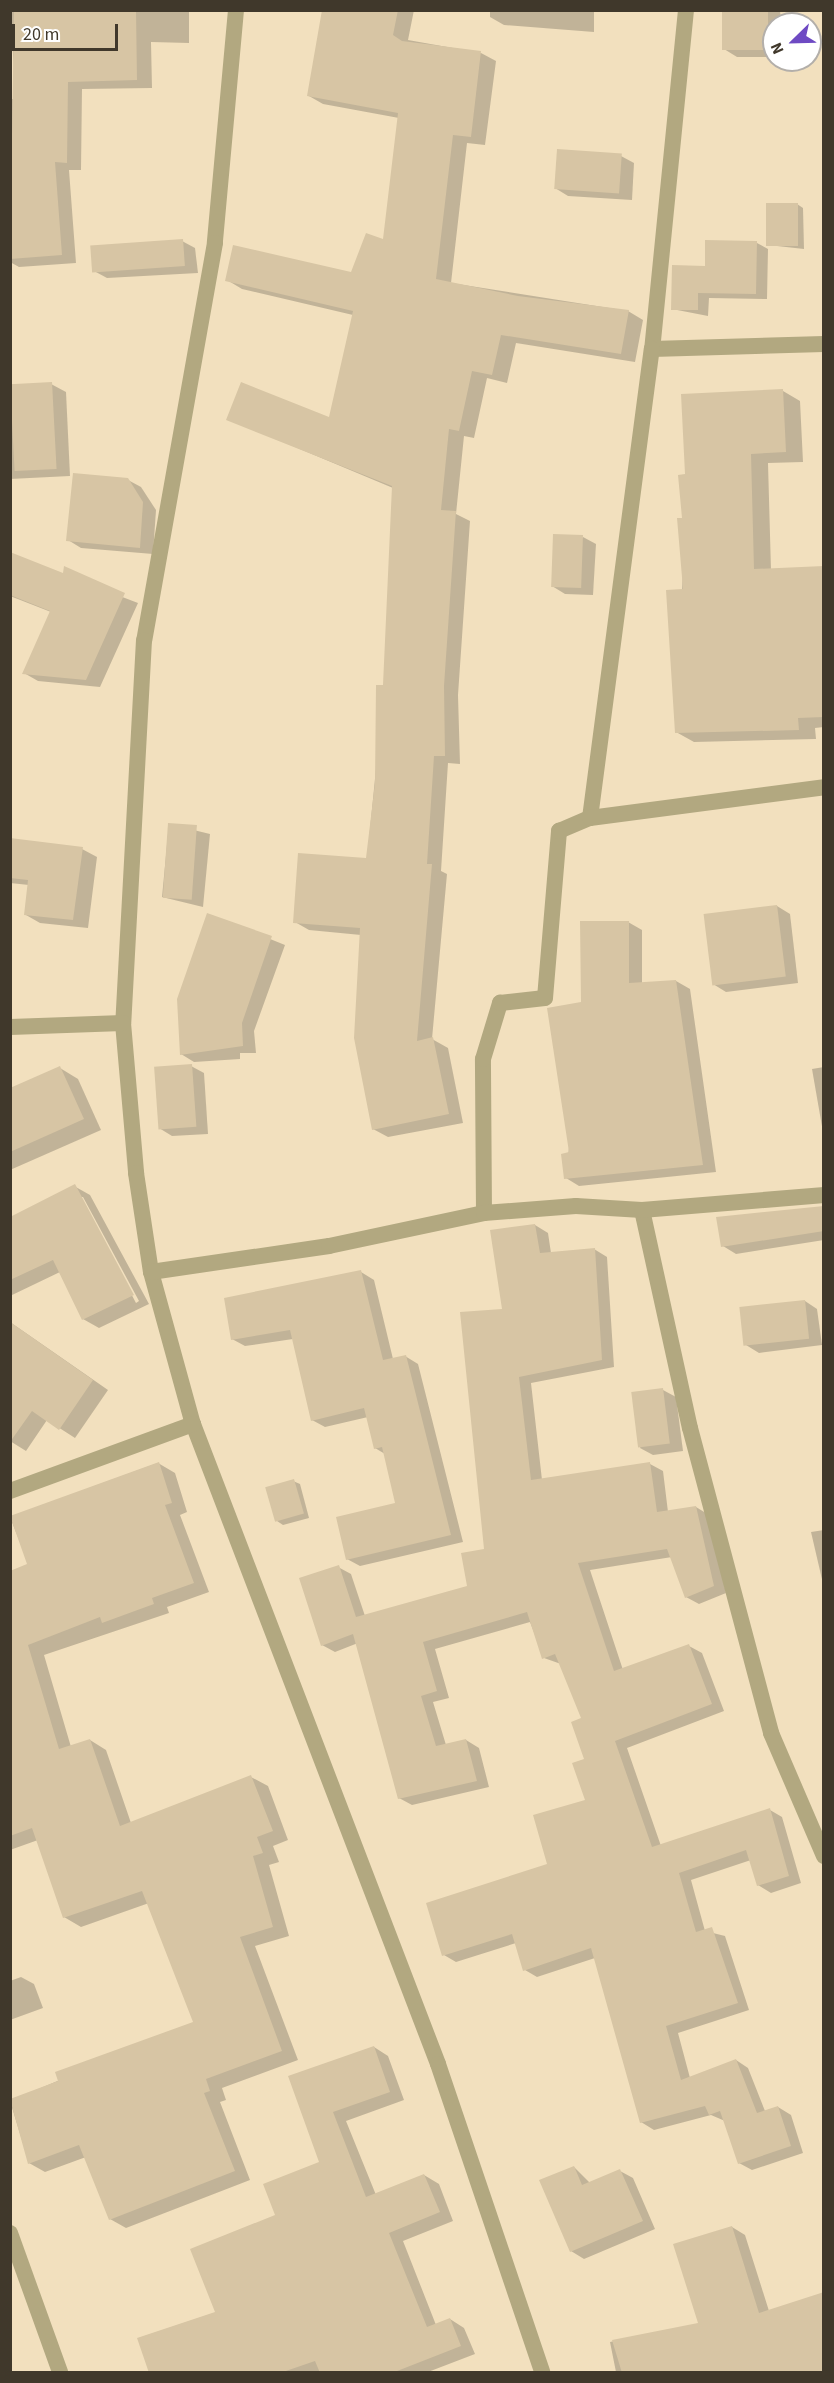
<!DOCTYPE html>
<style>
body{margin:0}
#map{position:relative;width:834px;height:2383px;overflow:hidden;background:#f2e0be;font-family:"Source Sans 3",sans-serif}
div>[style]{position:absolute}
.shadow>*{inset:0;background:#0003}
.building>*{inset:0;background:#d7c5a4;transform-origin:0 0}
.minor>*{height:16px;margin:-8px;padding:0 8px;transform-origin:8px;border-radius:8px;background:#b2a880}
span{translate:-50% -50%;white-space:nowrap;text-align:center;line-height:1.15;-webkit-text-stroke:6px #fff;paint-order:stroke}
.frame{position:absolute;inset:0;border:12px solid #40382b;pointer-events:none}
.north{position:absolute;left:762px;top:12px;width:60px;height:60px;box-sizing:border-box;background:#fff;border:2px solid #b3afaa;border-radius:50%;rotate:247deg;font-size:16px;font-weight:700;line-height:24px;text-align:center;color:#40382b}
.north::after{content:'';display:block;margin:auto;width:21px;height:27px;background:#6e4ac3;clip-path:polygon(50% 0,100% 100%,50% 72%,0 100%)}
.scale{position:absolute;left:12px;top:24px;width:106px;height:27px;box-sizing:border-box;border:3px solid #40382b;border-top:0;padding-left:8px;font-size:18px;line-height:21px;white-space:nowrap;color:#40382b;-webkit-text-stroke:4px #fff;paint-order:stroke}
</style>
<div id="map">
<div class="shadow">
<i style="clip-path:polygon(10px 10px,189px 10px,189px 43px,151px 42px,152px 88px,82px 89px,81px 170px,69px 170px,76px 263px,19px 267px,10px 262px,10px 99px,16px 99px)"></i>
<i style="clip-path:polygon(334px 10px,414px 10px,408px 40px,481px 53px,496px 61px,485px 145px,467px 143px,451px 283px,628px 311px,643px 320px,635px 362px,516px 343px,507px 383px,487px 378px,474px 438px,464px 436px,456px 514px,470px 521px,458px 695px,460px 764px,448px 763px,441px 871px,447px 874px,432px 1039px,448px 1048px,463px 1123px,388px 1137px,373px 1129px,361px 935px,309px 930px,295px 922px,367px 860px,384px 687px,393px 488px,228px 419px,330px 419px,353px 315px,242px 289px,227px 280px,352px 274px,384px 242px,399px 118px,323px 104px,309px 96px)"></i>
<i style="clip-path:polygon(490px 10px,594px 10px,594px 32px,504px 25px,490px 17px)"></i>
<i style="clip-path:polygon(724px 10px,780px 10px,781px 24px,774px 24px,774px 57px,737px 57px,724px 49px)"></i>
<i style="clip-path:polygon(621px 156px,634px 163px,632px 200px,568px 196px,555px 188px)"></i>
<i style="clip-path:polygon(797px 204px,803px 208px,804px 249px,768px 245px)"></i>
<i style="clip-path:polygon(182px 241px,195px 248px,198px 273px,107px 278px,94px 271px)"></i>
<i style="clip-path:polygon(757px 243px,768px 249px,767px 299px,709px 298px,708px 316px,672px 309px,706px 268px)"></i>
<i style="clip-path:polygon(51px 384px,66px 392px,70px 476px,10px 479px,10px 385px)"></i>
<i style="clip-path:polygon(783px 391px,800px 401px,803px 462px,768px 463px,771px 570px,824px 567px,824px 727px,815px 728px,816px 739px,694px 742px,676px 732px,687px 476px)"></i>
<i style="clip-path:polygon(128px 480px,141px 487px,156px 510px,153px 554px,81px 548px,68px 540px)"></i>
<i style="clip-path:polygon(583px 537px,596px 544px,593px 595px,565px 594px,552px 586px)"></i>
<i style="clip-path:polygon(10px 554px,138px 603px,100px 687px,38px 681px,24px 673px,51px 612px,10px 596px)"></i>
<i style="clip-path:polygon(169px 824px,210px 834px,203px 907px,162px 897px)"></i>
<i style="clip-path:polygon(10px 839px,82px 849px,97px 857px,88px 928px,40px 923px,26px 915px,29px 885px,10px 883px)"></i>
<i style="clip-path:polygon(777px 906px,790px 914px,798px 983px,726px 992px,713px 984px)"></i>
<i style="clip-path:polygon(208px 914px,285px 945px,254px 1031px,256px 1053px,240px 1053px,240px 1059px,194px 1062px,181px 1054px)"></i>
<i style="clip-path:polygon(628px 922px,642px 930px,642px 984px,676px 981px,690px 989px,716px 1172px,579px 1186px,566px 1178px,583px 1003px)"></i>
<i style="clip-path:polygon(191px 1066px,204px 1073px,208px 1134px,172px 1136px,159px 1128px)"></i>
<i style="clip-path:polygon(824px 1067px,824px 1138px,812px 1069px)"></i>
<i style="clip-path:polygon(60px 1068px,78px 1079px,101px 1130px,10px 1170px,10px 1090px)"></i>
<i style="clip-path:polygon(evenodd,74px 1186px,90px 1195px,149px 1304px,99px 1328px,83px 1319px,60px 1272px,10px 1296px,10px 1218px,74px 1186px,80px 1197px,83px 1197px,139px 1301px,136px 1303px,80px 1197px)"></i>
<i style="clip-path:polygon(535px 1225px,548px 1233px,551px 1253px,594px 1249px,607px 1257px,614px 1367px,531px 1383px,542px 1480px,650px 1464px,663px 1471px,668px 1512px,696px 1507px,709px 1515px,726px 1593px,699px 1604px,686px 1597px,672px 1557px,590px 1570px,623px 1670px,689px 1646px,702px 1653px,724px 1711px,627px 1748px,661px 1846px,770px 1810px,782px 1817px,801px 1883px,771px 1893px,758px 1885px,751px 1860px,691px 1880px,705px 1931px,725px 1936px,749px 2010px,678px 2033px,690px 2078px,736px 2060px,748px 2068px,765px 2111px,778px 2107px,791px 2115px,803px 2153px,752px 2170px,739px 2163px,725px 2121px,711px 2115px,654px 2130px,641px 2122px,595px 1958px,537px 1977px,525px 1970px,516px 1943px,456px 1962px,444px 1955px,549px 1865px,587px 1801px,583px 1719px,561px 1664px,544px 1658px,530px 1622px,435px 1649px,449px 1698px,433px 1702px,446px 1745px,466px 1740px,479px 1748px,489px 1787px,412px 1805px,399px 1798px,358px 1643px,335px 1652px,322px 1645px,338px 1567px,351px 1574px,365px 1616px,468px 1587px,486px 1550px,503px 1310px)"></i>
<i style="clip-path:polygon(824px 1228px,824px 1240px,736px 1254px,723px 1246px)"></i>
<i style="clip-path:polygon(361px 1272px,374px 1280px,393px 1359px,405px 1356px,418px 1364px,463px 1542px,360px 1566px,347px 1559px,397px 1504px,385px 1454px,375px 1448px,368px 1417px,325px 1427px,312px 1420px,293px 1339px,245px 1346px,232px 1339px)"></i>
<i style="clip-path:polygon(805px 1301px,817px 1309px,822px 1345px,759px 1353px,746px 1345px)"></i>
<i style="clip-path:polygon(10px 1322px,108px 1390px,75px 1438px,47px 1420px,26px 1451px,10px 1441px)"></i>
<i style="clip-path:polygon(663px 1390px,676px 1397px,683px 1451px,653px 1455px,640px 1448px)"></i>
<i style="clip-path:polygon(158px 1463px,175px 1473px,187px 1512px,180px 1515px,209px 1592px,167px 1607px,169px 1613px,44px 1655px,71px 1747px,90px 1740px,106px 1750px,131px 1823px,251px 1777px,268px 1786px,288px 1840px,273px 1846px,279px 1862px,269px 1865px,289px 1936px,255px 1946px,298px 2060px,222px 2088px,226px 2100px,220px 2102px,250px 2180px,126px 2228px,110px 2219px,86px 2157px,45px 2172px,29px 2163px,10px 2101px,195px 2023px,149px 1903px,81px 1927px,64px 1917px,38px 1840px,10px 1850px,10px 1573px,29px 1565px,10px 1517px)"></i>
<i style="clip-path:polygon(293px 1481px,300px 1484px,309px 1518px,283px 1525px,277px 1521px)"></i>
<i style="clip-path:polygon(824px 1530px,824px 1588px,811px 1532px)"></i>
<i style="clip-path:polygon(21px 1977px,34px 1984px,43px 2008px,10px 2020px,10px 1981px)"></i>
<i style="clip-path:polygon(374px 2047px,388px 2056px,404px 2100px,346px 2121px,376px 2195px,424px 2175px,439px 2184px,453px 2221px,403px 2241px,436px 2325px,450px 2319px,464px 2328px,475px 2354px,428px 2372px,151px 2372px,217px 2313px,276px 2216px,321px 2163px,290px 2077px)"></i>
<i style="clip-path:polygon(574px 2167px,590px 2183px,620px 2171px,633px 2178px,655px 2229px,584px 2259px,571px 2251px)"></i>
<i style="clip-path:polygon(732px 2227px,745px 2235px,769px 2311px,824px 2372px,616px 2372px,610px 2342px,700px 2324px)"></i>
</div>
<div class="building">
<i style="clip-path:polygon(14px 10px,136px 10px,137px 80px,68px 82px,67px 163px,55px 162px,62px 255px,10px 259px)"></i>
<i style="clip-path:polygon(322px 10px,398px 10px,393px 35px,402px 41px,481px 51px,471px 137px,453px 135px,436px 279px,518px 296px,629px 310px,621px 354px,501px 335px,492px 375px,472px 371px,459px 431px,449px 429px,441px 510px,456px 511px,444px 686px,445px 756px,434px 756px,427px 864px,432px 864px,417px 1041px,433px 1037px,449px 1114px,372px 1130px,354px 1038px,360px 928px,293px 923px,298px 853px,366px 858px,375px 783px,376px 685px,383px 685px,392px 486px,226px 420px,241px 382px,329px 417px,353px 311px,225px 281px,233px 245px,351px 272px,366px 233px,383px 239px,398px 113px,307px 96px)"></i>
<i style="left:722px;top:10px;width:46px;height:40px"></i>
<i style="left:557px;top:149px;width:65px;height:40px;rotate:4deg"></i>
<i style="left:766px;top:203px;width:32px;height:43px"></i>
<i style="left:183px;top:239px;width:27px;height:93px;rotate:86deg"></i>
<i style="clip-path:polygon(705px 240px,757px 241px,756px 294px,698px 293px,698px 310px,671px 310px,672px 265px,705px 266px)"></i>
<i style="left:52px;top:382px;width:87px;height:42px;rotate:87deg"></i>
<i style="clip-path:polygon(783px 389px,786px 452px,751px 454px,754px 569px,824px 566px,824px 717px,798px 718px,799px 730px,675px 733px,666px 590px,683px 589px,677px 518px,682px 518px,678px 475px,685px 474px,681px 394px)"></i>
<i style="clip-path:polygon(73px 473px,128px 478px,143px 502px,140px 548px,66px 541px)"></i>
<i style="left:553px;top:534px;width:30px;height:53px;rotate:2deg"></i>
<i style="clip-path:polygon(10px 552px,63px 573px,64px 566px,125px 593px,86px 680px,22px 674px,50px 611px,10px 595px)"></i>
<i style="left:168px;top:823px;width:29px;height:75px;rotate:4deg"></i>
<i style="clip-path:polygon(10px 838px,83px 847px,73px 920px,24px 915px,28px 880px,10px 878px)"></i>
<i style="left:777px;top:905px;width:72px;height:74px;rotate:83deg"></i>
<i style="clip-path:polygon(207px 913px,272px 936px,242px 1023px,243px 1046px,180px 1055px,177px 999px)"></i>
<i style="clip-path:polygon(580px 921px,629px 921px,629px 983px,676px 980px,703px 1165px,564px 1179px,561px 1154px,569px 1152px,547px 1008px,581px 1002px)"></i>
<i style="left:192px;top:1064px;width:63px;height:38px;rotate:86deg"></i>
<i style="clip-path:polygon(60px 1066px,84px 1119px,10px 1152px,10px 1088px)"></i>
<i style="clip-path:polygon(75px 1184px,134px 1295px,82px 1320px,53px 1260px,10px 1280px,10px 1217px)"></i>
<i style="clip-path:polygon(824px 1206px,824px 1231px,721px 1247px,716px 1217px)"></i>
<i style="clip-path:polygon(535px 1224px,540px 1253px,595px 1248px,602px 1360px,519px 1377px,531px 1480px,650px 1462px,657px 1512px,696px 1506px,714px 1586px,685px 1598px,667px 1549px,578px 1563px,614px 1671px,689px 1644px,712px 1704px,615px 1741px,652px 1847px,770px 1808px,789px 1876px,757px 1886px,746px 1850px,679px 1873px,696px 1932px,712px 1927px,738px 2003px,666px 2026px,681px 2080px,736px 2059px,757px 2113px,778px 2106px,791px 2146px,738px 2164px,720px 2111px,709px 2115px,705px 2106px,640px 2123px,591px 1948px,523px 1971px,512px 1934px,442px 1956px,426px 1903px,547px 1864px,533px 1815px,585px 1800px,572px 1763px,584px 1759px,571px 1722px,581px 1718px,555px 1654px,542px 1659px,527px 1612px,423px 1642px,437px 1691px,421px 1696px,436px 1746px,466px 1739px,477px 1781px,398px 1799px,353px 1634px,321px 1646px,299px 1578px,339px 1565px,356px 1617px,467px 1586px,461px 1553px,484px 1549px,460px 1312px,502px 1309px,490px 1230px)"></i>
<i style="clip-path:polygon(361px 1270px,383px 1360px,406px 1355px,451px 1535px,346px 1560px,336px 1517px,395px 1503px,382px 1447px,374px 1449px,364px 1408px,311px 1421px,290px 1330px,231px 1340px,224px 1298px)"></i>
<i style="left:805px;top:1300px;width:39px;height:66px;rotate:84deg"></i>
<i style="clip-path:polygon(10px 1322px,93px 1380px,59px 1430px,32px 1411px,10px 1442px)"></i>
<i style="left:663px;top:1388px;width:56px;height:32px;rotate:83deg"></i>
<i style="clip-path:polygon(159px 1462px,172px 1503px,165px 1505px,194px 1583px,152px 1598px,154px 1604px,102px 1623px,100px 1617px,28px 1645px,59px 1749px,90px 1739px,120px 1826px,251px 1775px,273px 1831px,257px 1837px,263px 1853px,253px 1856px,273px 1927px,240px 1937px,282px 2051px,206px 2079px,210px 2091px,204px 2093px,235px 2171px,109px 2220px,79px 2145px,28px 2164px,10px 2099px,58px 2081px,55px 2072px,193px 2022px,142px 1891px,63px 1918px,32px 1828px,10px 1836px,10px 1571px,27px 1564px,10px 1516px)"></i>
<i style="left:294px;top:1479px;width:36px;height:30px;rotate:74deg"></i>
<i style="clip-path:polygon(374px 2046px,390px 2092px,333px 2112px,366px 2197px,424px 2174px,440px 2212px,389px 2233px,427px 2327px,450px 2318px,461px 2346px,392px 2373px,320px 2373px,315px 2361px,280px 2373px,149px 2373px,137px 2338px,215px 2312px,190px 2249px,275px 2215px,263px 2184px,319px 2162px,288px 2076px)"></i>
<i style="clip-path:polygon(574px 2166px,582px 2185px,620px 2169px,643px 2221px,570px 2252px,539px 2180px)"></i>
<i style="clip-path:polygon(732px 2226px,759px 2313px,824px 2292px,824px 2373px,622px 2373px,612px 2340px,698px 2323px,673px 2244px)"></i>
</div>
<div class="minor">
<i style="left:236px;top:10px;width:234px;rotate:95.2deg"></i>
<i style="left:215px;top:243px;width:403px;rotate:100.1deg"></i>
<i style="left:144px;top:640px;width:384px;rotate:93.1deg"></i>
<i style="left:123px;top:1023px;width:151px;rotate:85deg"></i>
<i style="left:136px;top:1173px;width:100px;rotate:81.4deg"></i>
<i style="left:151px;top:1272px;width:158px;rotate:74.6deg"></i>
<i style="left:193px;top:1424px;width:685px;rotate:69.05deg"></i>
<i style="left:438px;top:2064px;width:325px;rotate:71.3deg"></i>
<i style="left:686px;top:10px;width:341px;rotate:95.7deg"></i>
<i style="left:652px;top:349px;width:172px;rotate:-1.7deg"></i>
<i style="left:590px;top:818px;width:473px;rotate:-82.5deg"></i>
<i style="left:10px;top:1027px;width:113px;rotate:-2deg"></i>
<i style="left:642px;top:1210px;width:223px;rotate:77.6deg"></i>
<i style="left:690px;top:1428px;width:316px;rotate:75.1deg"></i>
<i style="left:771px;top:1733px;width:134px;rotate:66.7deg"></i>
<i style="left:484px;top:1213px;width:154px;rotate:-90.4deg"></i>
<i style="left:483px;top:1059px;width:59px;rotate:-73.1deg"></i>
<i style="left:500px;top:1003px;width:45px;rotate:-6.3deg"></i>
<i style="left:545px;top:998px;width:168px;rotate:-85.2deg"></i>
<i style="left:559px;top:831px;width:34px;rotate:-23deg"></i>
<i style="left:590px;top:818px;width:236px;rotate:-7.5deg"></i>
<i style="left:151px;top:1272px;width:180px;rotate:-8.3deg"></i>
<i style="left:329px;top:1246px;width:158px;rotate:-12deg"></i>
<i style="left:484px;top:1213px;width:92px;rotate:-4.4deg"></i>
<i style="left:576px;top:1206px;width:66px;rotate:3.5deg"></i>
<i style="left:642px;top:1210px;width:183px;rotate:-4.7deg"></i>
<i style="left:10px;top:1491px;width:195px;rotate:-20.1deg"></i>
<i style="left:10px;top:2233px;width:148px;rotate:70.2deg"></i>
</div>
<div class="frame"></div>
<div class="north">N</div>
<div class="scale">20 m</div>
</div>
